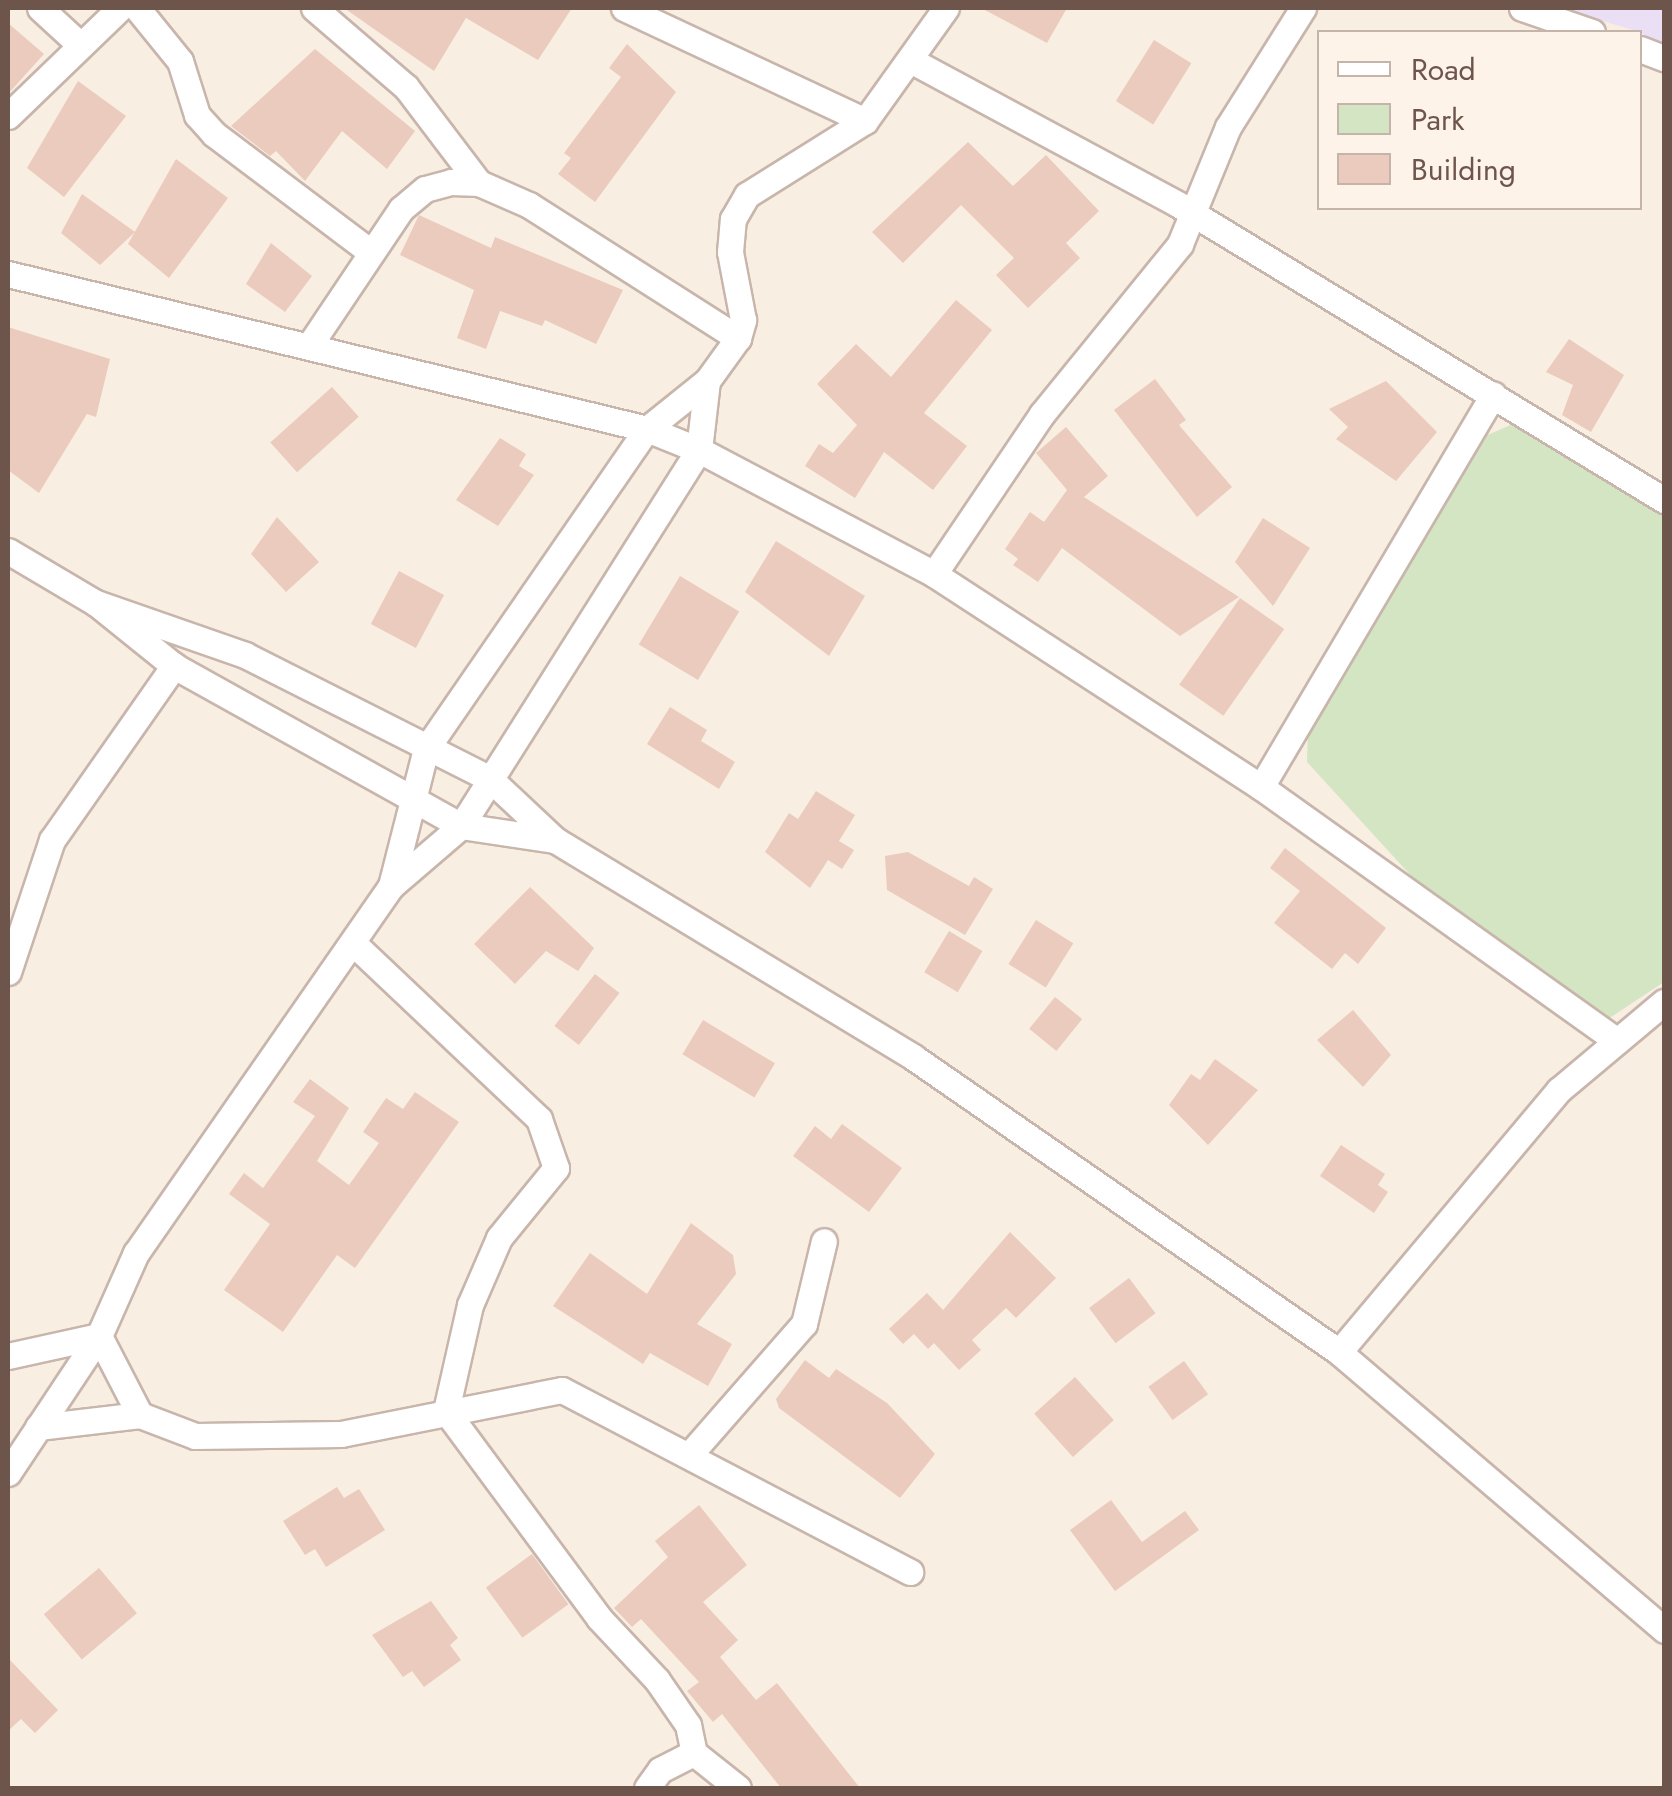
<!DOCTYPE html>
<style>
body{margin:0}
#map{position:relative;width:1672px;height:1796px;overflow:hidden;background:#f9eee2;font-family:Jost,sans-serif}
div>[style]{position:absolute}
.education>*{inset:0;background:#ebdff5}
.green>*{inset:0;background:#d3e5c3}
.building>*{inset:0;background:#ebcbbd;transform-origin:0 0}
.roads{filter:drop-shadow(2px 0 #c8b5ab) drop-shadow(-2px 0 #c8b5ab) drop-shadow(0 2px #c8b5ab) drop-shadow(0 -2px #c8b5ab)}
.minor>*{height:25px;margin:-12.5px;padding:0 12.5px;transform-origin:12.5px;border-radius:12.5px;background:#fff}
span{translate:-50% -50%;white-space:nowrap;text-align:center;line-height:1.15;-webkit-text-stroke:8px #fdf3e8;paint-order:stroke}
.frame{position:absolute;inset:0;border:10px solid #6e554c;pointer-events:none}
.legend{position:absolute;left:1317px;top:30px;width:325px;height:180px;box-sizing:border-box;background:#fdf3e8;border:2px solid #c4b4aa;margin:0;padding:12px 18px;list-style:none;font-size:30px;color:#6e554c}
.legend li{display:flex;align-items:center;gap:20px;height:50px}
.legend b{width:50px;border:2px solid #c4b4aa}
</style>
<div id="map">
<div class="education">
<i style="clip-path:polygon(1558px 8px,1664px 8px,1664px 48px,1640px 32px)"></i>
</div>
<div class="green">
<i style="clip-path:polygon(1513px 424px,1664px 516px,1664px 982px,1605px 1021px,1414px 879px,1307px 762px,1308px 727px,1476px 440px)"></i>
</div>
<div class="building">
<i style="clip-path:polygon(344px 8px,572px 8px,538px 60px,466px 18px,434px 71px)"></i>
<i style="clip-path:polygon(981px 8px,1067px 8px,1047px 43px)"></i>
<i style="clip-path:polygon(8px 23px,44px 54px,8px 94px)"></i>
<i style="left:1154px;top:40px;width:44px;height:72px;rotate:32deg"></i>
<i style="clip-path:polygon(627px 44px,676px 92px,595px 202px,558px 174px,571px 158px,564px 153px,621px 77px,609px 68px)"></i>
<i style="clip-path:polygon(315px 49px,415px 131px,387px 169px,342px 131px,305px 181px,276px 151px,270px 156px,231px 126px)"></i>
<i style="clip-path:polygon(78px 81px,126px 116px,64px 197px,27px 168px)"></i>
<i style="clip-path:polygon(968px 142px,1013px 186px,1046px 155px,1099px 211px,1066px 243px,1080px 258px,1028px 308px,996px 275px,1014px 258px,961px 205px,903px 263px,872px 232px)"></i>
<i style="clip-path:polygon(176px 159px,228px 198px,169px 278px,128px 244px)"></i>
<i style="clip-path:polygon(82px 194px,135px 232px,100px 265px,61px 233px)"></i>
<i style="clip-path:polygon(419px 215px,491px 248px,495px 237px,623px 290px,596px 344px,545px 320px,542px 326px,500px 311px,486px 349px,457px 338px,474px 290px,400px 255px)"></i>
<i style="clip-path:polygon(271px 243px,312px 276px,285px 312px,246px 284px)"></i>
<i style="clip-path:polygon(956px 300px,992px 330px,924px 413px,967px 446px,933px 490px,884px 452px,855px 498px,805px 466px,819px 444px,833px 453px,857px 425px,817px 384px,856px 344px,891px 377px)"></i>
<i style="clip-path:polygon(8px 327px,110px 359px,96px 417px,87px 414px,39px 493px,8px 470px)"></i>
<i style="clip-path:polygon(1569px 339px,1624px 375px,1591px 432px,1562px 415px,1573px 385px,1546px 372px)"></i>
<i style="clip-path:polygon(1155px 379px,1186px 420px,1179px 425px,1232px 487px,1197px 517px,1114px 410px)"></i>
<i style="clip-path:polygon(1386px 381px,1437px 432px,1396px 481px,1336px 439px,1348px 427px,1329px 409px)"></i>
<i style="left:332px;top:387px;width:40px;height:83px;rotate:48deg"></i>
<i style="clip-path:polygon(1066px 427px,1108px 476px,1084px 497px,1239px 597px,1180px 636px,1062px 548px,1038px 582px,1013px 565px,1018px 559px,1005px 549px,1030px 512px,1044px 522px,1067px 490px,1036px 453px)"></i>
<i style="clip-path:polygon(500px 438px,526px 454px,519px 466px,534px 475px,498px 526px,456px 500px)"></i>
<i style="clip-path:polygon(277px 517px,319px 562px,286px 592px,251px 554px)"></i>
<i style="clip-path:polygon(1263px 518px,1310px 548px,1273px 606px,1235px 562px)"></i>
<i style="clip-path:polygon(776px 541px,865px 596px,829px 656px,745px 592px)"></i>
<i style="left:399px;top:571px;width:51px;height:60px;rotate:28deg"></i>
<i style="left:680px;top:576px;width:69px;height:80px;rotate:31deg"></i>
<i style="left:1240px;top:598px;width:54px;height:106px;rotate:35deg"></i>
<i style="clip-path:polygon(670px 707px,707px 730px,701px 741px,735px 762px,719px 789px,647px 744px)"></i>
<i style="clip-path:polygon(816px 791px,855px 815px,839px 841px,854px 850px,842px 869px,828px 860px,810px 888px,765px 852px,789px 813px,798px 819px)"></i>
<i style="clip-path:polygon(1285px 848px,1386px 928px,1358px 964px,1345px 953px,1332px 969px,1274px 923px,1300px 891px,1270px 868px)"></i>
<i style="clip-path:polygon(908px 852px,969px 886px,974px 877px,993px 889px,965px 935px,887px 890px,885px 856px)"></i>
<i style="clip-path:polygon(530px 887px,594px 948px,578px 971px,546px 951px,515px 984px,474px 944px)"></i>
<i style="left:1036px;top:920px;width:44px;height:52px;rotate:32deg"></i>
<i style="left:949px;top:931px;width:39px;height:48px;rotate:31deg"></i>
<i style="left:595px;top:974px;width:31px;height:66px;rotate:38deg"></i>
<i style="left:1055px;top:997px;width:35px;height:41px;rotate:39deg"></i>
<i style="clip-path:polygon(1353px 1010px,1391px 1055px,1363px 1087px,1317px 1040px)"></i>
<i style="left:703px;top:1020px;width:84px;height:40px;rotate:31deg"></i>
<i style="clip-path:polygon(1215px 1059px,1258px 1090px,1208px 1145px,1169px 1105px,1191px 1074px,1200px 1080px)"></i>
<i style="clip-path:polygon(310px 1079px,349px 1108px,317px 1161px,349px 1185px,379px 1143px,363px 1132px,386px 1098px,403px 1109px,415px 1092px,459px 1122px,355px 1268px,337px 1255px,283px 1332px,224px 1290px,270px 1224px,229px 1194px,244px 1173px,263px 1188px,315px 1116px,293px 1102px)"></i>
<i style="clip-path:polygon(842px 1124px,902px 1168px,869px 1212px,793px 1156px,815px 1126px,831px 1139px)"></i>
<i style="clip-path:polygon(1341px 1145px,1385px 1174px,1378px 1185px,1388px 1192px,1374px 1213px,1320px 1176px)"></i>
<i style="clip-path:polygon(691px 1223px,733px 1255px,736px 1274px,697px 1324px,732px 1344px,708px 1386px,650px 1353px,643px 1364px,553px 1306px,590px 1253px,647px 1294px)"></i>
<i style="clip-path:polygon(1010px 1232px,1056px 1278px,1016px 1318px,1006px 1308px,972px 1340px,981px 1350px,959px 1370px,934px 1343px,928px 1349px,914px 1334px,903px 1344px,889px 1329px,927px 1293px,943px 1310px)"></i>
<i style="left:1129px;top:1278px;width:44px;height:50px;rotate:53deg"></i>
<i style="clip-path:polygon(805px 1360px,829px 1378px,836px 1369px,887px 1403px,935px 1454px,900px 1498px,779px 1408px,776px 1399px)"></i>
<i style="left:1184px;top:1361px;width:41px;height:44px;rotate:54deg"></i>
<i style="left:1075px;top:1377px;width:58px;height:55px;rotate:48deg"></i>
<i style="clip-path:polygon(337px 1487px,344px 1498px,359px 1489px,385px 1530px,326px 1567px,315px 1549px,305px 1555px,283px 1521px)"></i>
<i style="clip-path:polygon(1111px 1500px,1142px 1542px,1185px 1511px,1199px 1530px,1115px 1591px,1070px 1530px)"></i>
<i style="clip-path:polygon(699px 1505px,747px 1565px,703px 1602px,738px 1640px,720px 1657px,756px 1700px,777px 1683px,860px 1788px,781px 1788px,722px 1714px,713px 1722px,687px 1691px,699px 1682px,641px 1619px,632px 1627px,614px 1608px,668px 1557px,655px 1541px)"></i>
<i style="left:532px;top:1554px;width:62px;height:57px;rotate:54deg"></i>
<i style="left:99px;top:1568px;width:59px;height:72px;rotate:50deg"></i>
<i style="clip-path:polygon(431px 1601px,458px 1638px,450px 1645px,461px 1660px,424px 1687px,412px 1671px,403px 1677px,372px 1635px)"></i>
<i style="clip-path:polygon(8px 1658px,58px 1710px,35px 1733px,21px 1719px,8px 1731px)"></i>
</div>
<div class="roads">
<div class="minor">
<i style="left:40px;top:8px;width:52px;rotate:42.6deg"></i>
<i style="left:137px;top:8px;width:68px;rotate:50.9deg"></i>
<i style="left:180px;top:61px;width:57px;rotate:72.5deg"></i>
<i style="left:197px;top:115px;width:25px;rotate:48deg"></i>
<i style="left:214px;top:134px;width:194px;rotate:37deg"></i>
<i style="left:314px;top:8px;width:121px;rotate:40.7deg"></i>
<i style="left:406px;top:87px;width:121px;rotate:52.8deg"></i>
<i style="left:624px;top:8px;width:266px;rotate:25.1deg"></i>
<i style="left:1522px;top:8px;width:74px;rotate:18.9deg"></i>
<i style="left:1640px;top:49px;width:26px;rotate:21deg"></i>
<i style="left:912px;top:61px;width:303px;rotate:28.3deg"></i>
<i style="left:1179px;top:205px;width:568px;rotate:31.31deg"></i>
<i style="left:8px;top:116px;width:156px;rotate:-44deg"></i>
<i style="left:8px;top:274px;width:658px;rotate:13.63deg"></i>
<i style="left:647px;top:429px;width:56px;rotate:22deg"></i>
<i style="left:699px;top:450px;width:266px;rotate:27.8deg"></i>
<i style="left:934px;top:574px;width:390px;rotate:33.1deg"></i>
<i style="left:1261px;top:787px;width:456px;rotate:-59.4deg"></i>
<i style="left:309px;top:346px;width:165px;rotate:-56.1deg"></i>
<i style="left:401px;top:209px;width:31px;rotate:-40deg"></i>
<i style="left:425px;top:189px;width:27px;rotate:-15deg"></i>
<i style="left:451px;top:182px;width:28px;rotate:2deg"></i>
<i style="left:479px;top:183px;width:55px;rotate:23.7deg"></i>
<i style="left:529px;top:205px;width:248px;rotate:32.5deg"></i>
<i style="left:8px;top:551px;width:102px;rotate:30.6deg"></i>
<i style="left:96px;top:603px;width:100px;rotate:38.9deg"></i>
<i style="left:174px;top:666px;width:329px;rotate:29.1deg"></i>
<i style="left:461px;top:826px;width:95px;rotate:8.5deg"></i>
<i style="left:934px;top:574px;width:193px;rotate:-56deg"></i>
<i style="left:1042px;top:414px;width:219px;rotate:-50.9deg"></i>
<i style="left:1180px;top:244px;width:126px;rotate:-67.7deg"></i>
<i style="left:1228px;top:127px;width:141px;rotate:-57.8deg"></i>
<i style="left:96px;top:603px;width:158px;rotate:19.2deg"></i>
<i style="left:245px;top:655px;width:275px;rotate:26.8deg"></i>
<i style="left:490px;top:779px;width:89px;rotate:43.2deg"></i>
<i style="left:555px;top:840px;width:419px;rotate:31.2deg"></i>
<i style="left:913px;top:1057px;width:518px;rotate:34.7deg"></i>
<i style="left:1339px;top:1352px;width:428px;rotate:40.5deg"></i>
<i style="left:1261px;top:787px;width:437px;rotate:35.5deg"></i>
<i style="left:391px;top:886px;width:141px;rotate:-75.7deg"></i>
<i style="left:426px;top:749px;width:389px;rotate:-55.4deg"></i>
<i style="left:647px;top:429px;width:77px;rotate:-38.7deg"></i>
<i style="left:707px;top:381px;width:53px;rotate:-54.2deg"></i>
<i style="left:738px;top:338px;width:19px;rotate:-74deg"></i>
<i style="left:743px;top:320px;width:69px;rotate:-100.8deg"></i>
<i style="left:730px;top:252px;width:33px;rotate:-85deg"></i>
<i style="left:733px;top:219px;width:28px;rotate:-60deg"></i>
<i style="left:747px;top:195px;width:139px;rotate:-32.1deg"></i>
<i style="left:865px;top:121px;width:139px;rotate:-54.4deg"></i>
<i style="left:353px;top:943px;width:256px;rotate:43.4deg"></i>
<i style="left:539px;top:1119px;width:52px;rotate:70.9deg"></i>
<i style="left:556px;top:1168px;width:90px;rotate:129.2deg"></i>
<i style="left:499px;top:1238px;width:73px;rotate:113.4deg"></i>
<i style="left:470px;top:1305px;width:109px;rotate:102.8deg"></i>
<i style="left:446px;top:1411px;width:257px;rotate:53.5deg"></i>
<i style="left:599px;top:1618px;width:85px;rotate:46.9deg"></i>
<i style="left:657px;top:1680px;width:55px;rotate:55.4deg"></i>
<i style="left:688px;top:1725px;width:29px;rotate:78deg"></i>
<i style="left:8px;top:972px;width:139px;rotate:-71.6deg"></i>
<i style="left:52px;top:840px;width:213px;rotate:-55deg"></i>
<i style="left:1339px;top:1352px;width:342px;rotate:-50deg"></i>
<i style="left:1559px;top:1090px;width:137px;rotate:-40deg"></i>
<i style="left:8px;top:1356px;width:93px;rotate:-12.4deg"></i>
<i style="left:99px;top:1336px;width:89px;rotate:62.6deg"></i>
<i style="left:140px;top:1415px;width:59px;rotate:20.9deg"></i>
<i style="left:195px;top:1436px;width:146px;rotate:-0.8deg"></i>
<i style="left:341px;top:1434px;width:225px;rotate:-11.3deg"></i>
<i style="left:562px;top:1390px;width:393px;rotate:27.6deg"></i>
<i style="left:38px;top:1427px;width:103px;rotate:-6.7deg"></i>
<i style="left:690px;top:1454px;width:173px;rotate:-48.8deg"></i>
<i style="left:804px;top:1324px;width:85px;rotate:-76.5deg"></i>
<i style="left:8px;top:1473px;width:164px;rotate:-56.4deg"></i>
<i style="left:99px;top:1336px;width:91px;rotate:-66deg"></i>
<i style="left:136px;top:1253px;width:447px;rotate:-55.2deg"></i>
<i style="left:391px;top:886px;width:92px;rotate:-40.6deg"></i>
<i style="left:461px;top:826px;width:445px;rotate:-57.7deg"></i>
<i style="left:699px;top:450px;width:69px;rotate:-83.4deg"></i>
<i style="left:647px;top:1788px;width:22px;rotate:-54deg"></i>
<i style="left:660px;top:1770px;width:38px;rotate:-27deg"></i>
<i style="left:694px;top:1753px;width:56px;rotate:38.5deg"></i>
</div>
</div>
<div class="frame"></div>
<ul class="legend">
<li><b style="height:12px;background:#fff"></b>Road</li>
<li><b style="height:28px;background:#d3e5c3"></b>Park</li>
<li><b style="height:28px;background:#ebcbbd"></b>Building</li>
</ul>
</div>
